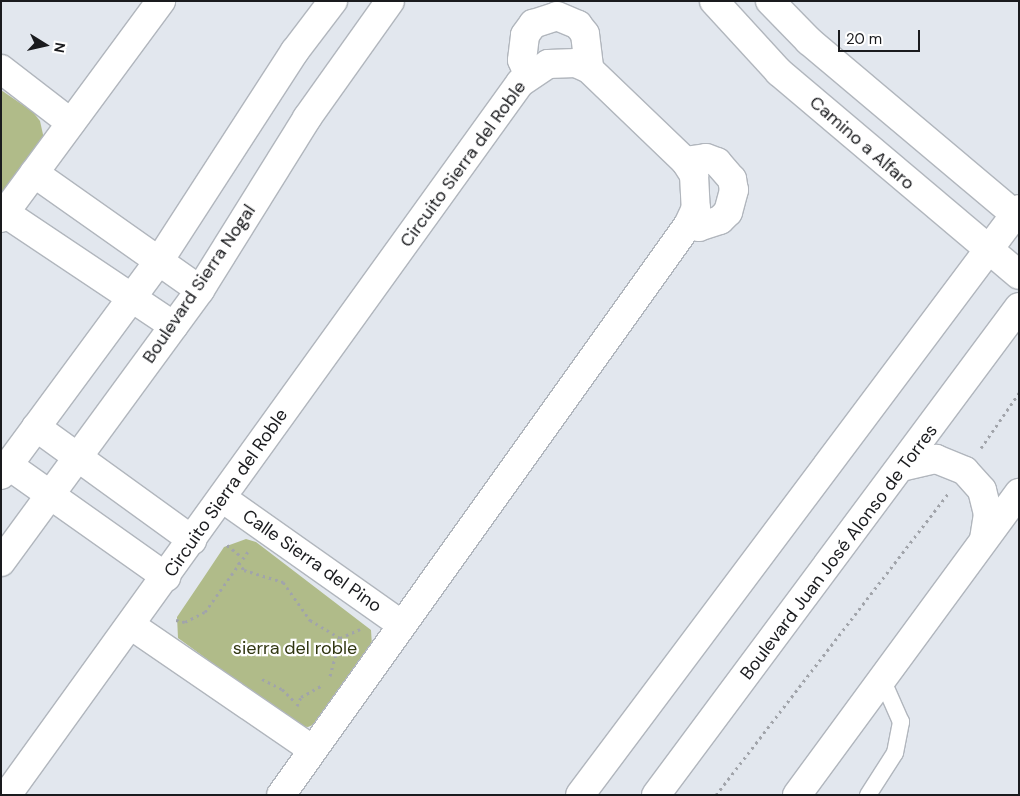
<!DOCTYPE html>
<meta charset="utf-8">
<style>
body{margin:0}
#map{position:relative;width:1020px;height:796px;overflow:hidden;background:#e2e7ee;font-family:"DM Sans",sans-serif}
div>[style]{position:absolute}
.green>*{inset:0;background:#b0bb89}
.path>*{height:3px;margin-top:-1.5px;transform-origin:0;background:repeating-linear-gradient(90deg,#a1a4aa 0 2.5px,transparent 0 6.5px)}
.roads{filter:drop-shadow(1px 0 #b1b6bd) drop-shadow(-1px 0 #b1b6bd) drop-shadow(0 1px #b1b6bd) drop-shadow(0 -1px #b1b6bd)}
.service>*{height:16px;margin:-8px;padding:0 8px;transform-origin:8px;border-radius:8px;background:#fff}
.minor>*{height:28px;margin:-14px;padding:0 14px;transform-origin:14px;border-radius:14px;background:#fff}
.tertiary>*{height:28px;margin:-14px;padding:0 14px;transform-origin:14px;border-radius:14px;background:#fff}
.primary>*{height:28px;margin:-14px;padding:0 14px;transform-origin:14px;border-radius:14px;background:#fff}
span{translate:-50% -50%;white-space:nowrap;text-align:center;line-height:1.15;-webkit-text-stroke:4.5px #fff;paint-order:stroke}
.street-label{font-size:18px;color:#1a1b1e}
.park-label{font-size:18px;color:#303611}
.frame{position:absolute;inset:0;border:2px solid #1a1b1e;pointer-events:none}
.north{position:absolute;left:20px;top:20px;width:50px;height:50px;-webkit-text-stroke:4px #fff;paint-order:stroke;rotate:100deg;font-size:14px;font-weight:700;line-height:20px;text-align:center;color:#1a1b1e}
.north::after{content:'';display:block;margin:auto;width:18px;height:22px;background:#1a1b1e;clip-path:polygon(50% 0,100% 100%,50% 72%,0 100%)}
.scale{position:absolute;left:838px;top:30px;width:82px;height:22px;box-sizing:border-box;border:2px solid #1a1b1e;border-top:0;padding-left:6px;font-size:15px;line-height:18px;white-space:nowrap;color:#1a1b1e;-webkit-text-stroke:4px #fff;paint-order:stroke}
</style>
<div id="map">
<div class="green">
<i style="clip-path:polygon(1px 90px,33px 112px,40px 121px,44px 139px,1px 202px)"></i>
<i style="clip-path:polygon(246px 539px,256px 542px,371px 630px,372px 646px,317px 723px,308px 727px,299px 726px,178px 638px,177px 617px,202px 580px,224px 547px)"></i>
</div>
<div class="path">
<i style="left:981px;top:448px;width:67px;rotate:-55.4deg"></i>
<i style="left:227px;top:545px;width:19px;rotate:39deg"></i>
<i style="left:238px;top:562px;width:10px;rotate:53deg"></i>
<i style="left:244px;top:570px;width:41px;rotate:17.1deg"></i>
<i style="left:283px;top:582px;width:47px;rotate:54.6deg"></i>
<i style="left:310px;top:620px;width:35px;rotate:31deg"></i>
<i style="left:176px;top:620px;width:9px;rotate:13deg"></i>
<i style="left:185px;top:622px;width:22px;rotate:-27deg"></i>
<i style="left:205px;top:612px;width:76px;rotate:-54.6deg"></i>
<i style="left:330px;top:676px;width:39px;rotate:-75deg"></i>
<i style="left:340px;top:638px;width:22px;rotate:-24deg"></i>
<i style="left:262px;top:679px;width:22px;rotate:27deg"></i>
<i style="left:282px;top:689px;width:18px;rotate:45deg"></i>
<i style="left:297px;top:706px;width:10px;rotate:-66deg"></i>
<i style="left:301px;top:697px;width:25px;rotate:-29deg"></i>
<i style="left:716px;top:795px;width:380px;rotate:-52.4deg"></i>
</div>
<div class="roads">
<div class="service">
<i style="left:868px;top:795px;width:50px;rotate:-57.3deg"></i>
<i style="left:895px;top:753px;width:32px;rotate:-79deg"></i>
<i style="left:901px;top:722px;width:47px;rotate:-113.8deg"></i>
</div>
<div class="minor">
<i style="left:1px;top:69px;width:88px;rotate:37.6deg"></i>
<i style="left:528px;top:74px;width:15px;rotate:-113deg"></i>
<i style="left:522px;top:60px;width:25px;rotate:-83deg"></i>
<i style="left:525px;top:35px;width:14px;rotate:-54deg"></i>
<i style="left:533px;top:24px;width:25px;rotate:-18deg"></i>
<i style="left:557px;top:16px;width:23px;rotate:23deg"></i>
<i style="left:578px;top:25px;width:11px;rotate:52deg"></i>
<i style="left:585px;top:34px;width:35px;rotate:83deg"></i>
<i style="left:685px;top:161px;width:21px;rotate:-8deg"></i>
<i style="left:706px;top:158px;width:12px;rotate:20deg"></i>
<i style="left:717px;top:162px;width:23px;rotate:49deg"></i>
<i style="left:732px;top:179px;width:11px;rotate:80deg"></i>
<i style="left:734px;top:190px;width:23px;rotate:105deg"></i>
<i style="left:728px;top:212px;width:11px;rotate:135deg"></i>
<i style="left:720px;top:220px;width:22px;rotate:162deg"></i>
<i style="left:699px;top:227px;width:11px;rotate:-170deg"></i>
<i style="left:34px;top:173px;width:203px;rotate:35.2deg"></i>
<i style="left:5px;top:213px;width:203px;rotate:33.8deg"></i>
<i style="left:1px;top:218px;width:270px;rotate:-53.6deg"></i>
<i style="left:36px;top:427px;width:193px;rotate:35.9deg"></i>
<i style="left:8px;top:465px;width:194px;rotate:35.3deg"></i>
<i style="left:1px;top:475px;width:266px;rotate:-53.6deg"></i>
<i style="left:159px;top:261px;width:250px;rotate:-57.1deg"></i>
<i style="left:295px;top:51px;width:63px;rotate:-52.8deg"></i>
<i style="left:222px;top:498px;width:220px;rotate:35.2deg"></i>
<i style="left:1px;top:562px;width:337px;rotate:-53.8deg"></i>
<i style="left:200px;top:290px;width:203px;rotate:-58.1deg"></i>
<i style="left:307px;top:118px;width:143px;rotate:-54.6deg"></i>
<i style="left:132px;top:626px;width:219px;rotate:34.4deg"></i>
<i style="left:7px;top:795px;width:878px;rotate:-54.23deg"></i>
<i style="left:520px;top:83px;width:34px;rotate:-34deg"></i>
<i style="left:548px;top:64px;width:28px;rotate:-2deg"></i>
<i style="left:576px;top:63px;width:14px;rotate:25deg"></i>
<i style="left:589px;top:69px;width:133px;rotate:43.8deg"></i>
<i style="left:685px;top:161px;width:17px;rotate:57deg"></i>
<i style="left:694px;top:175px;width:33px;rotate:87deg"></i>
<i style="left:696px;top:208px;width:19px;rotate:115deg"></i>
<i style="left:688px;top:225px;width:700px;rotate:125.53deg"></i>
</div>
<div class="tertiary">
<i style="left:714px;top:1px;width:96px;rotate:47.5deg"></i>
<i style="left:779px;top:72px;width:314px;rotate:40.2deg"></i>
<i style="left:770px;top:1px;width:56px;rotate:45.7deg"></i>
<i style="left:809px;top:41px;width:275px;rotate:40.1deg"></i>
<i style="left:580px;top:795px;width:732px;rotate:-53.16deg"></i>
</div>
<div class="primary">
<i style="left:905px;top:466px;width:32px;rotate:-13deg"></i>
<i style="left:936px;top:459px;width:31px;rotate:22deg"></i>
<i style="left:965px;top:471px;width:25px;rotate:48deg"></i>
<i style="left:982px;top:490px;width:25px;rotate:76deg"></i>
<i style="left:988px;top:514px;width:25px;rotate:99deg"></i>
<i style="left:656px;top:795px;width:608px;rotate:-53.36deg"></i>
<i style="left:797px;top:795px;width:375px;rotate:-53.7deg"></i>
</div>
</div>
<div class="street-label">
<span style="left:862px;top:143px;rotate:41deg">Camino a Alfaro</span>
<span style="left:463px;top:164px;rotate:-54deg">Circuito Sierra del Roble</span>
<span style="left:199px;top:284px;rotate:-56deg">Boulevard Sierra Nogal</span>
<span style="left:226px;top:493px;rotate:-55deg">Circuito Sierra del Roble</span>
<span style="left:839px;top:552px;rotate:-53deg">Boulevard Juan José Alonso de Torres</span>
<span style="left:312px;top:561px;rotate:35deg">Calle Sierra del Pino</span>
</div>
<div class="park-label">
<span style="left:295px;top:648px">sierra del roble</span>
</div>
<div class="frame"></div>
<div class="north">N</div>
<div class="scale">20 m</div>
</div>
